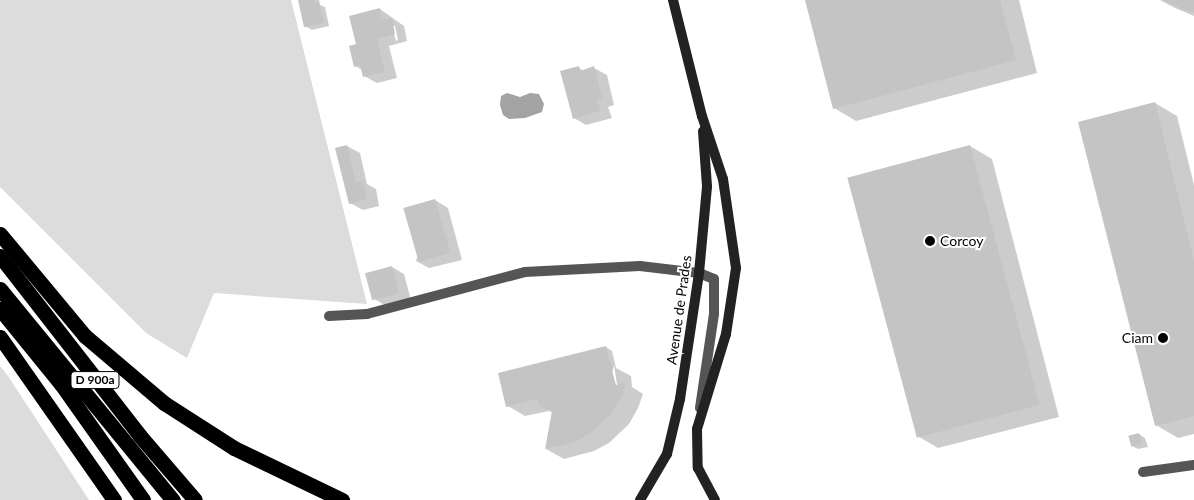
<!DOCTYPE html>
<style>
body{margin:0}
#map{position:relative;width:1194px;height:500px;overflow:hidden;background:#fff;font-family:Lato,sans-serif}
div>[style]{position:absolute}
.green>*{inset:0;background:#dcdcdc}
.water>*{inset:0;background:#a3a3a3}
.shadow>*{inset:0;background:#0003}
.building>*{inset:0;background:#c4c4c4;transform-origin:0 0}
.lane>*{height:10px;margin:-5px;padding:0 5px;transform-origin:5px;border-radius:5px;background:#555}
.street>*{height:10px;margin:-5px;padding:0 5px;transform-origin:5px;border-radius:5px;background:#555}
.secondary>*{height:10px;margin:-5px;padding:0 5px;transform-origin:5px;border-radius:5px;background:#222}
.highway>*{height:15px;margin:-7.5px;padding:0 7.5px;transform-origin:7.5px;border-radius:7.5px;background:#000}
.dots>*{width:14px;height:14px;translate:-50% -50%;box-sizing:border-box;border:2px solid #fff;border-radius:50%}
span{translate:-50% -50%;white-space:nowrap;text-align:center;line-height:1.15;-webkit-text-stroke:4px #fff;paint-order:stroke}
.shield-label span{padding:1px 4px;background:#fff;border:1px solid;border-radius:4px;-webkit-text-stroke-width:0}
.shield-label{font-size:12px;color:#000;font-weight:700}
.poi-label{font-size:14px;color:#000}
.left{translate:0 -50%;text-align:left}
.right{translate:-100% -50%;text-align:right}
.street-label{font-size:14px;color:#000}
</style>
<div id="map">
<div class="green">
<i style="clip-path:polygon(0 0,291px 0,367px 304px,214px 293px,187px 358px,146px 333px,0 187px)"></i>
<i style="clip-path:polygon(0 366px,8px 376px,89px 500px,0 500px)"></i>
</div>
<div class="water">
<i style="clip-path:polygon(507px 93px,520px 97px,530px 93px,539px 94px,544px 104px,542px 112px,525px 118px,509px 119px,503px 115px,500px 105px,501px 96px)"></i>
</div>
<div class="shadow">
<i style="clip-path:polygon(299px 0,319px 0,320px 5px,325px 7px,329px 26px,312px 30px,305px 26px)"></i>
<i style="clip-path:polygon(806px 0,1019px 0,1037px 73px,856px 121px,834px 108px)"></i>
<i style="clip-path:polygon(1160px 0,1194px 0,1194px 16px,1175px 8px)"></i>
<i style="clip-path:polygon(evenodd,380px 9px,404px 26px,407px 41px,389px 46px,397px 78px,377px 83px,364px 76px,363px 70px,355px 66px,357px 45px,380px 9px,392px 26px,395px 26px,398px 40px,396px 41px,392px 26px)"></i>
<i style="clip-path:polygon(579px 68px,584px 71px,594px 68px,607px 75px,614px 105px,608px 107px,612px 118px,586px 125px,574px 118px)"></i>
<i style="clip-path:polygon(1155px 103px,1177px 116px,1194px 185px,1194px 434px,1178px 438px,1156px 425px)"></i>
<i style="clip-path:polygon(347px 146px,360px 153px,367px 184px,376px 189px,379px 206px,363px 210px,350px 203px,336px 148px)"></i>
<i style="clip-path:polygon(970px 146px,992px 159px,1059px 417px,938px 448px,916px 435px)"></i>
<i style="clip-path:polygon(435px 200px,448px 208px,462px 260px,429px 268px,416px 261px)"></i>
<i style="clip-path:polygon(392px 267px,404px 274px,411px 300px,386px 306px,373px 298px)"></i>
<i style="clip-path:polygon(evenodd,606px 347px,612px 351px,616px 368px,631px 376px,632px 387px,643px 394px,638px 408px,629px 424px,609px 443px,594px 451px,564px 459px,546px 449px,553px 413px,549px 411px,525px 416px,508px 406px,606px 347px,612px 365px,614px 365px,618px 391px,615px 391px,612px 365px)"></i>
<i style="clip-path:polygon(1139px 434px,1145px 438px,1148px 447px,1138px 449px,1132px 446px)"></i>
</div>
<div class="building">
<i style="clip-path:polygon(298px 0,314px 0,315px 3px,319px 2px,324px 23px,304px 27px)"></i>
<i style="clip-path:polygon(805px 0,1000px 0,1016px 60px,833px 109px)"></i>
<i style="clip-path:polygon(1161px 0,1194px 0,1194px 13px)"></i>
<i style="clip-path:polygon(380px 8px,381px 19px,392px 18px,395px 34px,377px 39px,385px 72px,363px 77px,360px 65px,354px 67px,349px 46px,356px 44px,349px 16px)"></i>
<i style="clip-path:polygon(579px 66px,580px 71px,594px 66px,602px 98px,597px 100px,600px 111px,573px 119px,560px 71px)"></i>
<i style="clip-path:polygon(1155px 102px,1194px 261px,1194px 416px,1155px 426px,1078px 122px)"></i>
<i style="clip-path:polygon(347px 145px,356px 183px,363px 181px,367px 199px,349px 204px,335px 148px)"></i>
<i style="left:970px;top:145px;width:269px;height:127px;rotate:75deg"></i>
<i style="left:435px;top:199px;width:56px;height:33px;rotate:74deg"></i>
<i style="left:392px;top:266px;width:28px;height:28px;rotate:75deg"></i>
<i style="clip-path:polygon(606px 346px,610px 363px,614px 366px,612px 371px,616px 385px,626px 382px,621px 398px,611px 414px,591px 433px,575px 442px,545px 449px,552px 411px,539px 406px,537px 399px,506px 407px,498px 373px)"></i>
<i style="left:1139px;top:433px;width:11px;height:11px;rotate:75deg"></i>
</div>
<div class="lane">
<i style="left:329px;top:316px;width:38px;rotate:-3deg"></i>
<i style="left:367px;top:314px;width:163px;rotate:-14.9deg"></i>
<i style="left:525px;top:272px;width:115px;rotate:-3deg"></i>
<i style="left:640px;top:266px;width:59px;rotate:6.8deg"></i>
<i style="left:699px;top:273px;width:16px;rotate:22deg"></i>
<i style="left:714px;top:279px;width:35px;rotate:90deg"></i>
<i style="left:714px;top:314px;width:95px;rotate:98.5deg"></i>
</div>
<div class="street">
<i style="left:1143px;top:472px;width:51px;rotate:-7.8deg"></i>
</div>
<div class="secondary">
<i style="left:673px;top:0;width:120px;rotate:76deg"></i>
<i style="left:702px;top:116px;width:66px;rotate:71.6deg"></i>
<i style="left:723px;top:179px;width:90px;rotate:81.7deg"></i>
<i style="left:736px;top:268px;width:67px;rotate:98.6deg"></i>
<i style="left:726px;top:334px;width:99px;rotate:107deg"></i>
<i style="left:697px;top:429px;width:39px;rotate:89deg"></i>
<i style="left:698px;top:468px;width:36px;rotate:62deg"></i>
<i style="left:640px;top:500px;width:53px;rotate:-59.6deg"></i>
<i style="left:667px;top:454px;width:57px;rotate:-76.7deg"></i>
<i style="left:680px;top:399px;width:127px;rotate:-81.4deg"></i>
<i style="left:699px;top:273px;width:87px;rotate:-84.7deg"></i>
<i style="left:707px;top:186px;width:55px;rotate:-94.2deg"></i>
</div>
<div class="highway">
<i style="left:0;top:234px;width:133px;rotate:50.2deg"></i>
<i style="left:85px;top:336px;width:104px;rotate:40.3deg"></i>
<i style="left:164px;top:403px;width:83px;rotate:32.7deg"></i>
<i style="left:234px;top:448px;width:120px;rotate:25.7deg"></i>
<i style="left:0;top:256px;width:228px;rotate:52.1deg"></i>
<i style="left:140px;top:436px;width:84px;rotate:49.3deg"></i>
<i style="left:0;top:289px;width:273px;rotate:50.7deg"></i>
<i style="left:0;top:309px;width:97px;rotate:50.9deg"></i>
<i style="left:61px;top:384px;width:142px;rotate:54.7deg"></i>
<i style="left:0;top:337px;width:199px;rotate:55deg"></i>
</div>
<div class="dots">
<i style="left:930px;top:241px;background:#000"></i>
<i style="left:1163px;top:338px;background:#000"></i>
</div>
<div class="shield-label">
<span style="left:95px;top:380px">D 900a</span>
</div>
<div class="poi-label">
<span class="left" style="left:940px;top:241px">Corcoy</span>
<span class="right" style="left:1153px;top:338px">Ciam</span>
</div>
<div class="street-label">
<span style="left:679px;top:310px;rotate:-82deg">Avenue de Prades</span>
</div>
</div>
